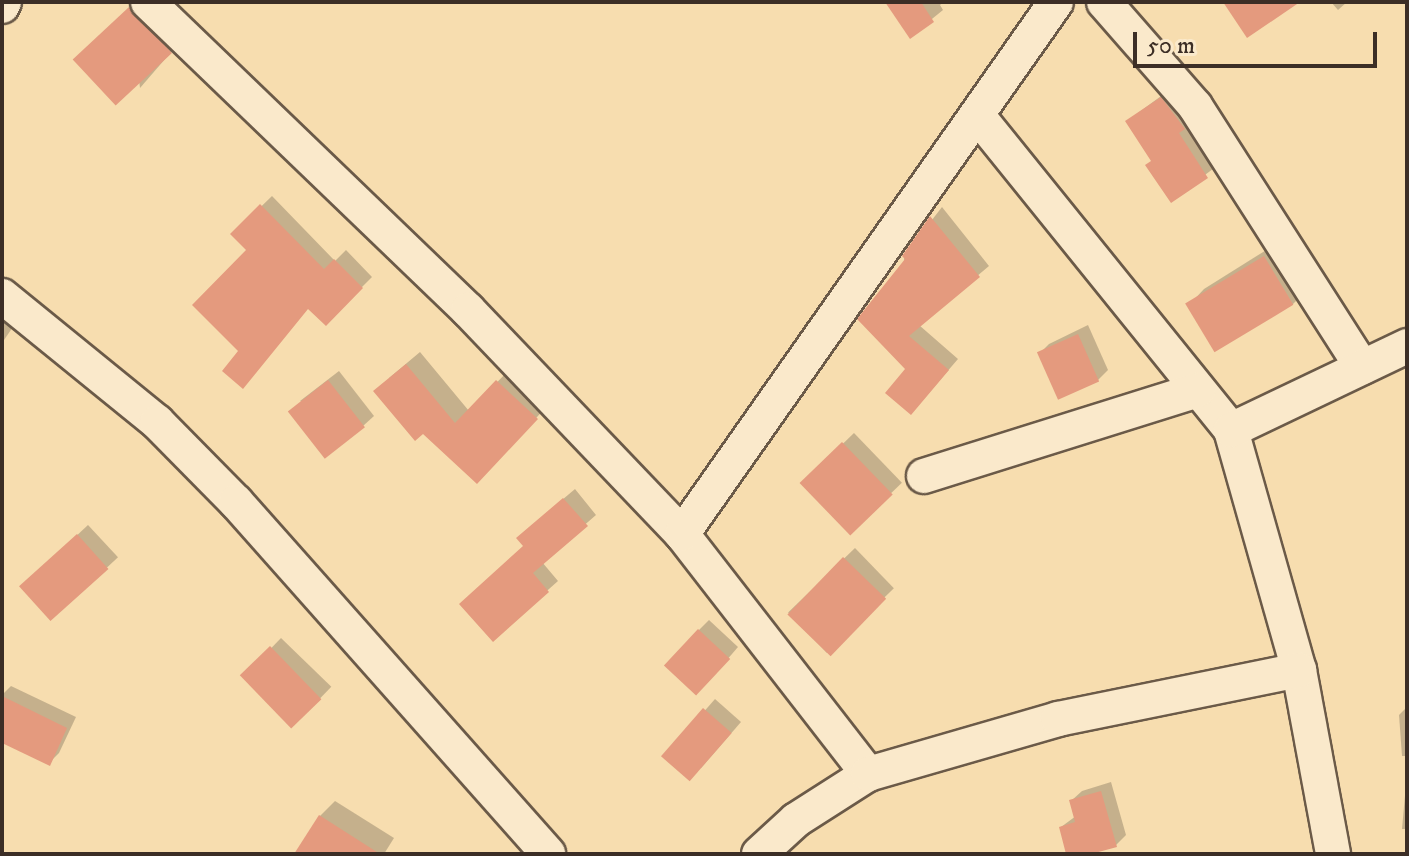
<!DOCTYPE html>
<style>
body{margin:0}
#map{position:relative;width:1409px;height:856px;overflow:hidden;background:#f7ddaf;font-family:"IM FELL DW Pica",serif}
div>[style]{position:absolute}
.shadow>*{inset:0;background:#0003;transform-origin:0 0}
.building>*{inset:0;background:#e49a7e;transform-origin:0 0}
.roads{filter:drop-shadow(2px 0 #6b5a48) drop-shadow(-2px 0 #6b5a48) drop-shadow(0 2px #6b5a48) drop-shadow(0 -2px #6b5a48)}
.street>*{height:34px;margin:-17px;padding:0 17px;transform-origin:17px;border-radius:17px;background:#fae9cb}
span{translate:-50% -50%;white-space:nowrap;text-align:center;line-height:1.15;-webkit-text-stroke:6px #fae9cb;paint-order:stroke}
.frame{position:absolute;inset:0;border:4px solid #3c2e26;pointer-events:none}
.scale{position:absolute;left:1133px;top:32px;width:244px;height:36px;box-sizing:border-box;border:4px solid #3c2e26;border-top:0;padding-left:10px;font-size:24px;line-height:28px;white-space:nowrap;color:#3c2e26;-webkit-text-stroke:6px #fae9cb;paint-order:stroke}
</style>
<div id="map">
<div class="shadow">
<i style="clip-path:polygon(137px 2px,185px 36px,140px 88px,130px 8px)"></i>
<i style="clip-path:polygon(888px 2px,943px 2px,940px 5px,943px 10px,911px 36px)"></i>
<i style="clip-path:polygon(1331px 2px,1347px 2px,1338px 10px)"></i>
<i style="clip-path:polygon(1172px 88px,1217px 166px,1171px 200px,1153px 160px,1127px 121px)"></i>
<i style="clip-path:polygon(272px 196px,335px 261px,346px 250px,372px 277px,326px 323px,309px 307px,241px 350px,249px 250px,233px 234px)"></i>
<i style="clip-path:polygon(942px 207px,989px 266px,919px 325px,958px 359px,921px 402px,908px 369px,904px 256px)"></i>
<i style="clip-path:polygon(1279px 242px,1308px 289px,1293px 304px,1189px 305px,1204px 289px)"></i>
<i style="clip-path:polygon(2px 307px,19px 318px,2px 343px)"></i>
<i style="clip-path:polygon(1088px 325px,1108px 370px,1098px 380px,1039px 354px,1049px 344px)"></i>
<i style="clip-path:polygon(420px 352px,469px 411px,511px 368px,549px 404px,490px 468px,389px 378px)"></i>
<i style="clip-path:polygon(339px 371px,374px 416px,363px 426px,300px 401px)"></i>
<i style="left:854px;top:433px;width:69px;height:73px;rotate:46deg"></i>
<i style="clip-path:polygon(575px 489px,596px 515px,542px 562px,558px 581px,493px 639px,529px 528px)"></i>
<i style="left:88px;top:525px;width:44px;height:90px;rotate:47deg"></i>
<i style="left:855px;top:548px;width:56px;height:93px;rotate:46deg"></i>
<i style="clip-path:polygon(709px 620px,738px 647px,707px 683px,699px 630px)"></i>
<i style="left:281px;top:638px;width:70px;height:54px;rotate:44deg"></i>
<i style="clip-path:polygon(11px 686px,76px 717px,59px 753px,49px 763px,2px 741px,2px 695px)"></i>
<i style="clip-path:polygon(715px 699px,741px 722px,701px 768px,665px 756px)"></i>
<i style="clip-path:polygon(1407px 707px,1407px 756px,1402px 756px,1399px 715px)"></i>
<i style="clip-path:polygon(1407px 773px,1407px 829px,1402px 829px)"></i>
<i style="clip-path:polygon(1111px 782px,1126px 835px,1116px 845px,1084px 854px,1068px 854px,1061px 827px,1076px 816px,1071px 801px,1082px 791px)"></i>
<i style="clip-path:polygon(335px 801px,394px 838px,384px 854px,310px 854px,320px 816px)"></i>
</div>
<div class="building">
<i style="clip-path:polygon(885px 2px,921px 2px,934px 22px,910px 39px)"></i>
<i style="clip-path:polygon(1223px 2px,1300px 2px,1247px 38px)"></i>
<i style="left:129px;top:7px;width:63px;height:77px;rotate:47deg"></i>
<i style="clip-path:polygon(1161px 97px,1185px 129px,1179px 133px,1208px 178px,1171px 203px,1145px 165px,1151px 161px,1125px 121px)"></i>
<i style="clip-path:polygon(260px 204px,324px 269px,334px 259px,363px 288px,326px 326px,308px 309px,243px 389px,222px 371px,238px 351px,192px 305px,246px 250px,230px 234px)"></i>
<i style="clip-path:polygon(930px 216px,980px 277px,909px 336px,949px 370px,911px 415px,885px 393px,905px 369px,857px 319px,905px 259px,902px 256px)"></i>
<i style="left:1264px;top:256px;width:57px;height:92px;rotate:59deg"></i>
<i style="left:1078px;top:334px;width:52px;height:45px;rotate:66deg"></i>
<i style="clip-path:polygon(406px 364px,455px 423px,496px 380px,538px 419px,477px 484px,423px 434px,415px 441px,373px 391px)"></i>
<i style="left:328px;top:380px;width:60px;height:51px;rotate:52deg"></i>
<i style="left:842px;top:442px;width:73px;height:59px;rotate:46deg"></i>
<i style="clip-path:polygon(563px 498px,588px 526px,533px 573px,549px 592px,493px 642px,459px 604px,523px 546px,516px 538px)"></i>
<i style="left:77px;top:534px;width:47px;height:78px;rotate:48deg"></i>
<i style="left:843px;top:557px;width:60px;height:80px;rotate:44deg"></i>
<i style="left:698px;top:629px;width:44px;height:50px;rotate:43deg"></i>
<i style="left:270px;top:646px;width:74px;height:42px;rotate:46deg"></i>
<i style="clip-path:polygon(2px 696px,67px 728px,50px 766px,2px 743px)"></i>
<i style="left:703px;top:708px;width:38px;height:64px;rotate:41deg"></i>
<i style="clip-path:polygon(1101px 791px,1117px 847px,1091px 854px,1066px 854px,1059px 827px,1075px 822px,1069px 800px)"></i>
<i style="clip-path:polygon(319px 815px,380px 854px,294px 854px)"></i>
</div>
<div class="roads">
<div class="street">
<i style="left:148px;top:2px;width:444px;rotate:43.9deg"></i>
<i style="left:468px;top:310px;width:310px;rotate:46.3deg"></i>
<i style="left:682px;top:534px;width:304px;rotate:52.2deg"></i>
<i style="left:1104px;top:2px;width:138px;rotate:48.8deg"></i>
<i style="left:1195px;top:106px;width:310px;rotate:57.4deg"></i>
<i style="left:2px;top:6px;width:4px;rotate:-63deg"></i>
<i style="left:977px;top:115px;width:405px;rotate:51.1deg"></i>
<i style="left:1231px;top:430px;width:249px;rotate:74.2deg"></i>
<i style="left:1299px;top:670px;width:187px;rotate:79.5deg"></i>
<i style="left:2px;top:296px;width:200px;rotate:39.1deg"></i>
<i style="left:157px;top:422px;width:112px;rotate:45.4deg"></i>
<i style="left:236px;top:502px;width:470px;rotate:48.4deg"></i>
<i style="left:1231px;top:430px;width:195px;rotate:-25.5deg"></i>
<i style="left:924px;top:476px;width:287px;rotate:-17.4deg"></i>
<i style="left:682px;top:534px;width:650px;rotate:-54.89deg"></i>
<i style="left:759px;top:854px;width:50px;rotate:-42.6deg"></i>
<i style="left:796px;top:820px;width:85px;rotate:-32.6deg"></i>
<i style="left:868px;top:774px;width:198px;rotate:-16.1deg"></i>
<i style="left:1058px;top:719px;width:246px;rotate:-11.5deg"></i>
</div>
</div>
<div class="frame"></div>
<div class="scale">50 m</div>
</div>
